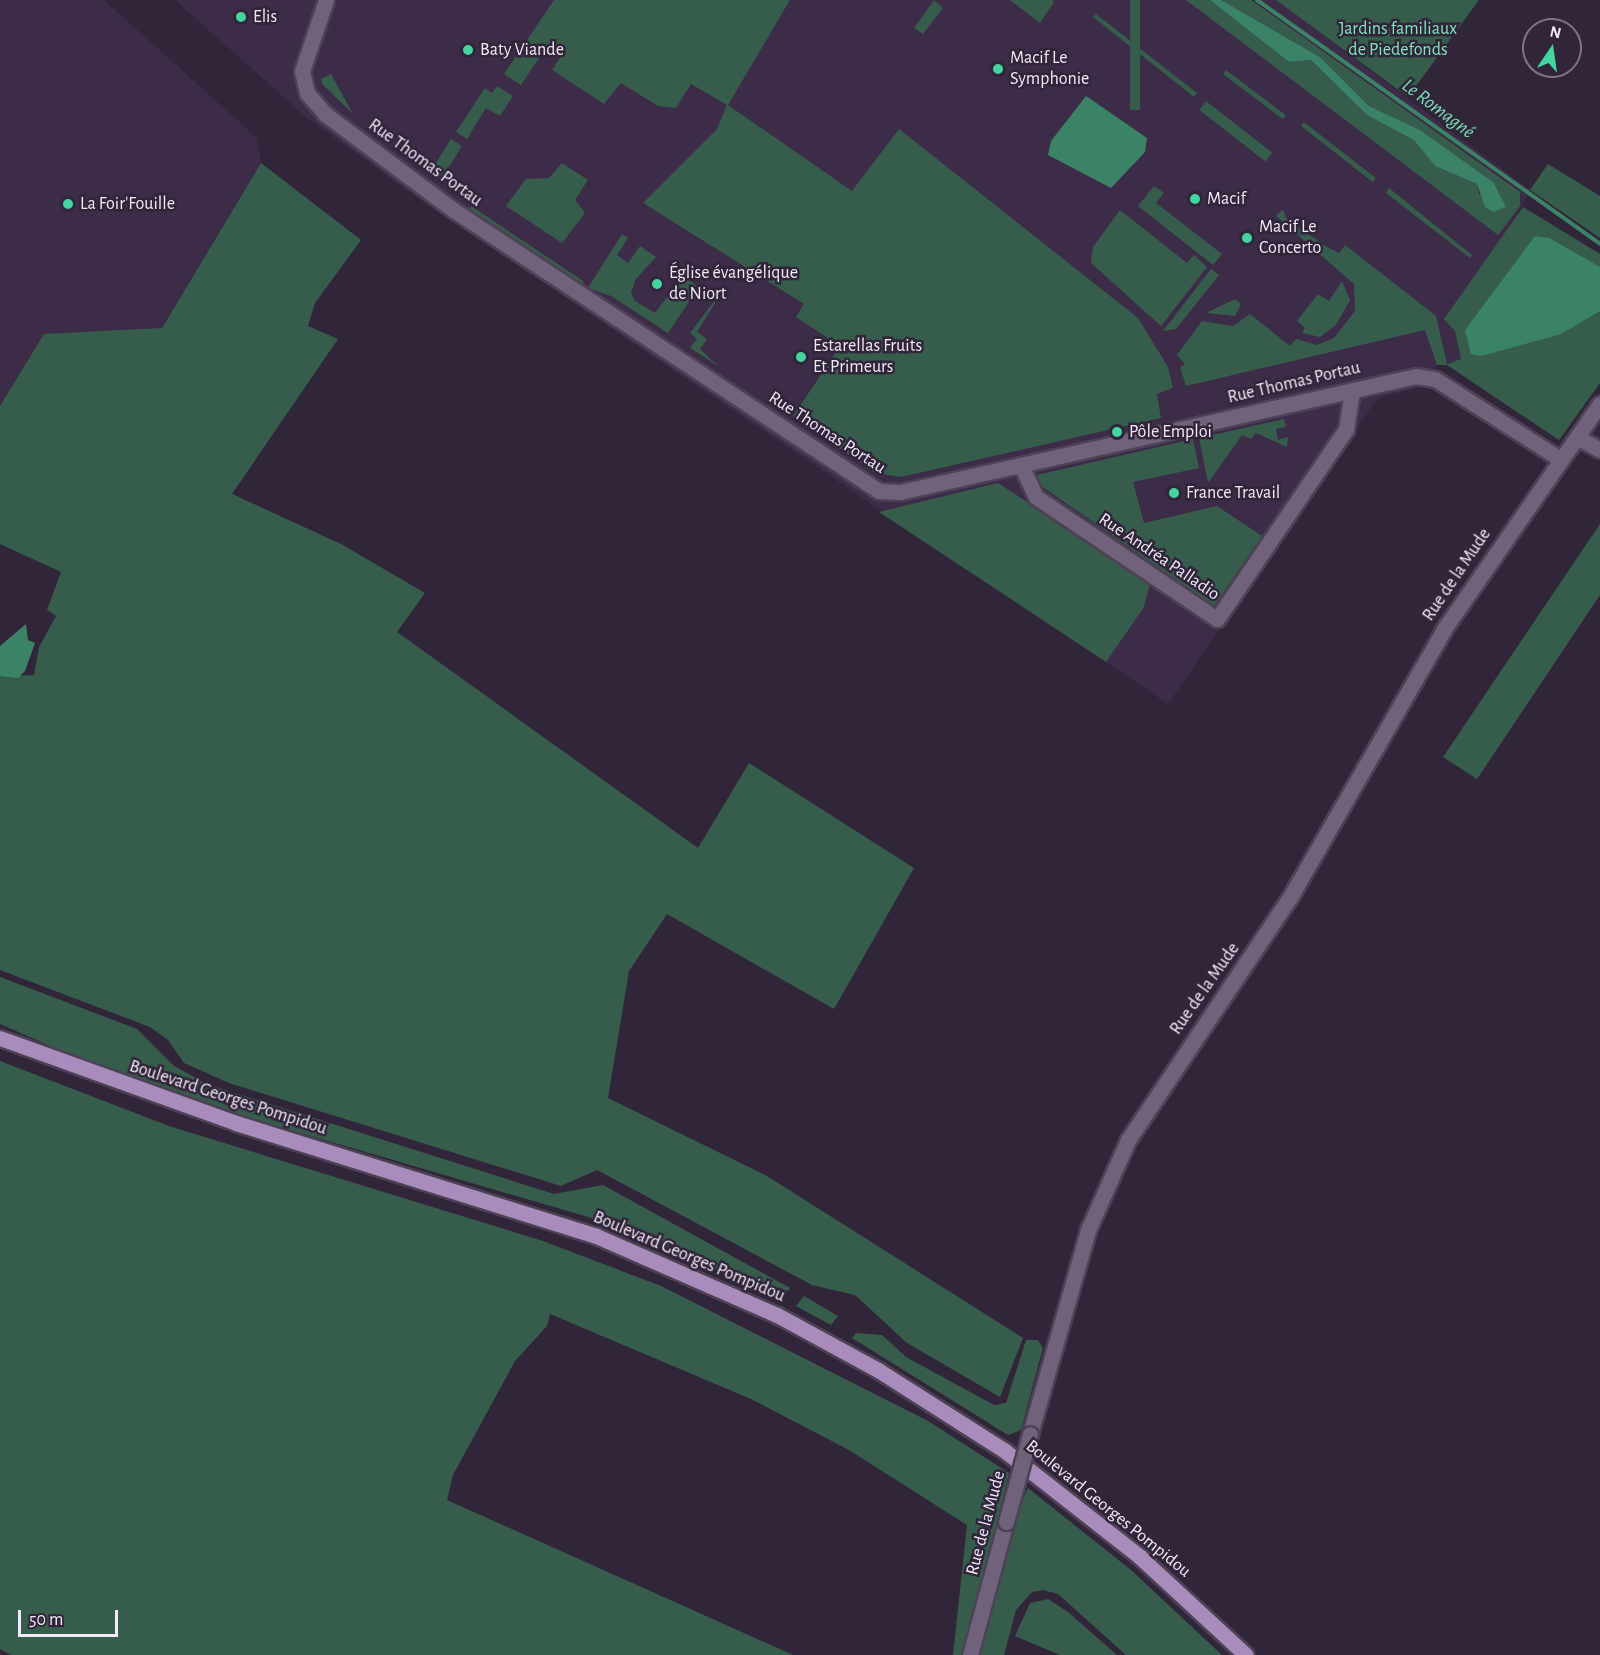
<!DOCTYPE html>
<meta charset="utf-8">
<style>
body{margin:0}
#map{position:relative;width:1600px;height:1655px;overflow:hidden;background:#31253a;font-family:"Alegreya Sans",sans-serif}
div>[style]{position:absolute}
.built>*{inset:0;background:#3c2c47}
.green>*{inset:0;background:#365d4c;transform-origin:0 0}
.water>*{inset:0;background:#3b8366}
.stream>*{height:4px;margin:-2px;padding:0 2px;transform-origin:2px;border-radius:2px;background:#3b8366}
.roads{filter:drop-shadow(2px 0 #4d4254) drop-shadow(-2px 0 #4d4254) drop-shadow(0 2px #4d4254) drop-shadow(0 -2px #4d4254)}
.street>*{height:15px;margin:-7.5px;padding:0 7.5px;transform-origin:7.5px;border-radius:7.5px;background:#70627b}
.secondary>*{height:15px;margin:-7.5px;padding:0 7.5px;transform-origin:7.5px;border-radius:7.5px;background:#70627b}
.primary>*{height:15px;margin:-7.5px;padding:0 7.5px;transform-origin:7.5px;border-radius:7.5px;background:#a88dbc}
.bridges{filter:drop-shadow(2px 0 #4d4254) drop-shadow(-2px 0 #4d4254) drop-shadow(0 2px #4d4254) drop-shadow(0 -2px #4d4254)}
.secondary-bridge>*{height:15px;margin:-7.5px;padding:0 7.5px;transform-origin:7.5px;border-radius:7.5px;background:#70627b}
.dots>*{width:16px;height:16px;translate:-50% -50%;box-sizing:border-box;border:3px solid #31253a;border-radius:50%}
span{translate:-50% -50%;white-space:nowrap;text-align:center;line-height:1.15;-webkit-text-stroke:5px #31253a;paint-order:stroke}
.poi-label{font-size:18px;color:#f1e9f7}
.left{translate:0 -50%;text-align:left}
.park-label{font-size:18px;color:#7ee6bb}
.street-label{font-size:18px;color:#f1e9f7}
.water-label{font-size:20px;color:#76deb3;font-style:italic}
.north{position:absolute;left:1522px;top:18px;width:60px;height:60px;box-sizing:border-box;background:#31253a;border:2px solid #7e7386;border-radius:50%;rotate:13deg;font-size:16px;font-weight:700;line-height:24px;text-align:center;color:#f1e9f7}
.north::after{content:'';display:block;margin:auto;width:21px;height:27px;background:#43d4a0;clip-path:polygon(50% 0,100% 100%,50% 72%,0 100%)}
.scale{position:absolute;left:18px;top:1610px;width:100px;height:27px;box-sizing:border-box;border:3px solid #f1e9f7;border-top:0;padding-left:8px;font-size:18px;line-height:21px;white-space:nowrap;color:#f1e9f7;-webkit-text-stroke:4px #31253a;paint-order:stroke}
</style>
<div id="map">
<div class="built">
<i style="clip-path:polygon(0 0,104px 0,257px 138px,261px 163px,162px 328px,135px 332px,0 406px)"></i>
<i style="clip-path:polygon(evenodd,175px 0,554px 0,552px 4px,727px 105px,790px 0,1276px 0,1530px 190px,1455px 331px,1461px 360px,1437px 365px,1417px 388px,1377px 399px,1168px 704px,418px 198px,307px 118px,175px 0,728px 105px,852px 192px,1161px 418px,901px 477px,875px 473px,793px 416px,848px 332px,643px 203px,717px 129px,728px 105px)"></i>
</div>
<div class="green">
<i style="clip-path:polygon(554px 0,790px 0,728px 105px,852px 191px,899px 129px,1138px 318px,1168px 367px,1173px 388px,1157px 394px,1161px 418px,901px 477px,875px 473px,793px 416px,840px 346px,796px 317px,804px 304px,643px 203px,717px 129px,727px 105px,691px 84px,676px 108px,658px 106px,621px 83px,604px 104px,552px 70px,560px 58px,545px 49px,521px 85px,504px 74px)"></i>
<i style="clip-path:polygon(934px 0,943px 8px,923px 34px,914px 28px)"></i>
<i style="clip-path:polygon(1010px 0,1052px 0,1054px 2px,1040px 23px)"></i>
<i style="left:1130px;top:0;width:10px;height:110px"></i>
<i style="clip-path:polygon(1186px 0,1210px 0,1289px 62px,1311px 60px,1367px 115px,1414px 139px,1435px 166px,1477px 184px,1479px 195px,1493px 182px,1420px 130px,1369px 106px,1320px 57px,1221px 0,1251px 0,1520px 192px,1520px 206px,1498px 235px)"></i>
<i style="clip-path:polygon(1276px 0,1479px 0,1408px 97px)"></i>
<i style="clip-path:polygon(1096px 14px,1197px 93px,1194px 97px,1093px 17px)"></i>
<i style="left:1226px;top:70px;width:75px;height:5px;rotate:37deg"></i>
<i style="clip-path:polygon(331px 74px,353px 114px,323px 85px,321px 79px)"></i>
<i style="clip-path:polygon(497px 86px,513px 96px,500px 116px,486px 108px,467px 139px,456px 132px,485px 88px,492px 93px)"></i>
<i style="left:1206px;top:101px;width:84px;height:11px;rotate:38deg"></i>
<i style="left:1304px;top:122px;width:91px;height:5px;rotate:38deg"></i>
<i style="left:451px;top:139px;width:13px;height:40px;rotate:32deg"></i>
<i style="clip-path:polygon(261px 163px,361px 240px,315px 303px,308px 326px,338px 339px,232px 494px,341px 544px,425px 593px,397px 632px,698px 848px,749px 763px,914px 868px,834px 1009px,667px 914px,629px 971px,608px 1098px,767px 1176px,1023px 1338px,1000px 1397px,907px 1343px,855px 1295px,812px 1285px,597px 1170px,561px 1186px,229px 1083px,184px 1063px,168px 1040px,150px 1027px,0 970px,0 676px,34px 675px,39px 647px,56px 616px,47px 610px,61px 572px,0 544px,0 406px,44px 334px,162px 328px)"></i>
<i style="clip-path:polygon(562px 163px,588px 180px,575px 200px,585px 213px,562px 243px,506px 206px,526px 179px,549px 178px)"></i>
<i style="clip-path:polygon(1548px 164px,1600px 196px,1600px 238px,1530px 190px)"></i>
<i style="clip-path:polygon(1154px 186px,1164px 193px,1156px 203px,1222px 254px,1213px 265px,1138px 206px)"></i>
<i style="clip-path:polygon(1389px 188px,1472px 255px,1470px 258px,1386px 193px)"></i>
<i style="clip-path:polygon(471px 206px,583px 281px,584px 289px,469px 213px)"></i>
<i style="clip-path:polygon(1523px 207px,1600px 254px,1600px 383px,1559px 440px,1447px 365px,1437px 365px,1425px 330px,1186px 386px,1180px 367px,1185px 364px,1177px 355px,1202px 321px,1233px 326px,1250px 314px,1290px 346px,1296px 339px,1317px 345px,1334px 338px,1355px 311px,1354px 284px,1276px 216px,1283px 209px,1286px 218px,1325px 246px,1339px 253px,1345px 245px,1436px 316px,1447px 364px,1461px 359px,1455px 331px,1444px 319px)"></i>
<i style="clip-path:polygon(1120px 210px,1187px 263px,1194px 255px,1207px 267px,1161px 326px,1091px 263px,1093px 247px)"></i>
<i style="clip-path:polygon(622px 234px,628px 238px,617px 255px,628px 263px,640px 246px,656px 257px,636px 279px,631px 293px,635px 301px,655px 313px,683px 276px,699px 287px,668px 333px,611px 296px,588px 288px)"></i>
<i style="clip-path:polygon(1211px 269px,1219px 275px,1176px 329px,1163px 331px)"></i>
<i style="clip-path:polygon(1342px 281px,1350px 300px,1336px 325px,1320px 337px,1302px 333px,1305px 328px,1297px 321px,1318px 294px,1329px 301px)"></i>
<i style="clip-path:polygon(725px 287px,697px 332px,707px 339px,700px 349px,718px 366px,690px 348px,697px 339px,690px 333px)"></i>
<i style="clip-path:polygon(1235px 299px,1241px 304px,1235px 316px,1206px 313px)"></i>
<i style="clip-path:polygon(1284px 419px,1286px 427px,1276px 429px,1278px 440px,1288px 437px,1287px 447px,1256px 433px,1251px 439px,1242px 435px,1208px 483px,1199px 438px)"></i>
<i style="clip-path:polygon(1193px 439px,1199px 468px,1133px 482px,1144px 523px,1217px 506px,1262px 536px,1214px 606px,1037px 483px,1037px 475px)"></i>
<i style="clip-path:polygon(998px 483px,1150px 583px,1144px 607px,1106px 662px,879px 512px)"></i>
<i style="clip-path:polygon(1600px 524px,1600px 595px,1477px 779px,1443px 757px)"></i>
<i style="clip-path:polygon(0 977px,137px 1029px,174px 1066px,207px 1084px,554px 1194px,603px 1185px,790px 1288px,782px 1300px,622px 1227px,250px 1118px,94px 1065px,0 1024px)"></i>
<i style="clip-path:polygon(0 1061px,169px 1126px,543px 1241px,661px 1286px,928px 1421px,1009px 1473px,964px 1655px,953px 1655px,967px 1525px,849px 1450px,751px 1399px,550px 1314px,547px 1326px,515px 1361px,453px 1475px,447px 1500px,793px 1655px,11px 1655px,0 1649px)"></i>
<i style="clip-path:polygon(804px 1296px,838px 1316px,831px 1325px,796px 1306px)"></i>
<i style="clip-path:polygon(856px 1333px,882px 1335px,906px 1357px,994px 1405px,1006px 1403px,1026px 1340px,1038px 1340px,1043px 1348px,1021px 1430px,1008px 1435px,852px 1338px)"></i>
<i style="clip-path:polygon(1028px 1488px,1131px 1570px,1222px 1655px,1126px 1655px,1058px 1594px,1043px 1590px,1032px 1592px,1016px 1610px,1004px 1655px,976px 1655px,1009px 1532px)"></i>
<i style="clip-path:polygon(1048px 1599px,1068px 1612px,1117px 1655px,1060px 1655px,1015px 1636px,1030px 1603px)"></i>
</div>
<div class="water">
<i style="clip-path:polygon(1210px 0,1221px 0,1320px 57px,1369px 106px,1420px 130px,1493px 182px,1506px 207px,1493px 212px,1485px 207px,1477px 184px,1435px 166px,1414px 140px,1367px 115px,1311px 60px,1289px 62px)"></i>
<i style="clip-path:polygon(1086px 96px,1147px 138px,1145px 152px,1111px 188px,1048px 155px,1051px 141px)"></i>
<i style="clip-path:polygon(1535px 236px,1549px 238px,1600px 267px,1600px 311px,1561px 334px,1481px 356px,1471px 354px,1465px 330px)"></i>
<i style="clip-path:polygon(26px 624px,28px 640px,35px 643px,25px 671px,18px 678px,0 676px,0 646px)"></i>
</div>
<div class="stream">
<i style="left:1257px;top:0;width:421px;rotate:35.4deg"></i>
</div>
<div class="roads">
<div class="street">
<i style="left:326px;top:0;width:75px;rotate:108.7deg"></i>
<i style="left:302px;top:71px;width:23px;rotate:77deg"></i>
<i style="left:307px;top:93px;width:28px;rotate:49deg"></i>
<i style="left:325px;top:114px;width:159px;rotate:36.8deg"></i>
<i style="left:452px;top:209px;width:512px;rotate:33.44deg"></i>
<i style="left:879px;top:491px;width:21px;rotate:3deg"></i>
<i style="left:900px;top:492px;width:529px;rotate:-12.67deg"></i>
<i style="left:1416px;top:376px;width:19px;rotate:9deg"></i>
<i style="left:1435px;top:379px;width:148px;rotate:32.6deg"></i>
<i style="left:1577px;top:437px;width:26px;rotate:29deg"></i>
<i style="left:1021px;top:465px;width:35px;rotate:65deg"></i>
<i style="left:1036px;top:497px;width:218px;rotate:34deg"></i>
<i style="left:1217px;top:619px;width:230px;rotate:-55.8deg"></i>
<i style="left:1346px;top:429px;width:39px;rotate:-81deg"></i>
</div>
<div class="secondary">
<i style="left:1030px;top:1434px;width:212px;rotate:-74.1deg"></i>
<i style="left:1088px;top:1230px;width:98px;rotate:-66deg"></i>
<i style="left:1128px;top:1140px;width:290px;rotate:-56.3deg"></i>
<i style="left:1289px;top:899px;width:311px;rotate:-60.1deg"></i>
<i style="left:1444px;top:629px;width:274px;rotate:-55.3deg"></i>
<i style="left:970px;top:1655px;width:138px;rotate:-74.9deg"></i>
</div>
<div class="primary">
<i style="left:0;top:1038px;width:251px;rotate:19.8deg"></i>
<i style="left:236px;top:1123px;width:377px;rotate:17.4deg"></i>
<i style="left:596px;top:1236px;width:197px;rotate:23.6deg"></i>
<i style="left:777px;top:1315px;width:115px;rotate:28.6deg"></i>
<i style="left:878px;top:1370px;width:151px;rotate:32.5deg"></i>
<i style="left:1005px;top:1451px;width:172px;rotate:38.1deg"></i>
<i style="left:1140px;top:1557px;width:144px;rotate:42.8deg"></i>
</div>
</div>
<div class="bridges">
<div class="secondary-bridge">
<i style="left:1006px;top:1522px;width:91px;rotate:-74.7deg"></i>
</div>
</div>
<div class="dots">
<i style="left:241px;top:17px;background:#43d4a0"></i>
<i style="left:468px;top:50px;background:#43d4a0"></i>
<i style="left:998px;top:69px;background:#43d4a0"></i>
<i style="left:1195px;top:199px;background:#43d4a0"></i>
<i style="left:68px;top:204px;background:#43d4a0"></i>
<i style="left:1247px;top:238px;background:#43d4a0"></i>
<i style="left:657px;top:284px;background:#43d4a0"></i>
<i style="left:801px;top:357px;background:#43d4a0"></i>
<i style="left:1117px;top:432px;background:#43d4a0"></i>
<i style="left:1174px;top:493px;background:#43d4a0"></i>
</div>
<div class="poi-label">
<span class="left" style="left:253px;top:17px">Elis</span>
<span class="left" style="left:480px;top:50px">Baty Viande</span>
<span class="left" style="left:1010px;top:69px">Macif Le<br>Symphonie</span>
<span class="left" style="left:1207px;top:199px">Macif</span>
<span class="left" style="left:80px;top:204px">La Foir'Fouille</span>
<span class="left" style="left:1259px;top:238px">Macif Le<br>Concerto</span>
<span class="left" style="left:669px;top:284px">Église évangélique<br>de Niort</span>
<span class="left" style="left:813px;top:357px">Estarellas Fruits<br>Et Primeurs</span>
<span class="left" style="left:1129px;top:432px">Pôle Emploi</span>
<span class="left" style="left:1186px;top:493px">France Travail</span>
</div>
<div class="park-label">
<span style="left:1398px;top:40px">Jardins familiaux<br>de Piedefonds</span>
</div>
<div class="street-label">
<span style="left:425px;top:163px;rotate:36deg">Rue Thomas Portau</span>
<span style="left:1294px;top:383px;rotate:-13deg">Rue Thomas Portau</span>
<span style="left:827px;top:433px;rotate:33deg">Rue Thomas Portau</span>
<span style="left:1159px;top:557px;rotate:34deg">Rue Andréa Palladio</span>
<span style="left:1457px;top:575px;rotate:-56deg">Rue de la Mude</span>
<span style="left:1205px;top:989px;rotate:-55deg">Rue de la Mude</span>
<span style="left:228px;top:1098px;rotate:18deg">Boulevard Georges Pompidou</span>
<span style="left:689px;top:1257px;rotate:23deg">Boulevard Georges Pompidou</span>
<span style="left:1108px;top:1509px;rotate:39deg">Boulevard Georges Pompidou</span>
<span style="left:986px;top:1523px;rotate:-75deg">Rue de la Mude</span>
</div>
<div class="water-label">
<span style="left:1438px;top:109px;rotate:37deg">Le Romagné</span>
</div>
<div class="north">N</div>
<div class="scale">50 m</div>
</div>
